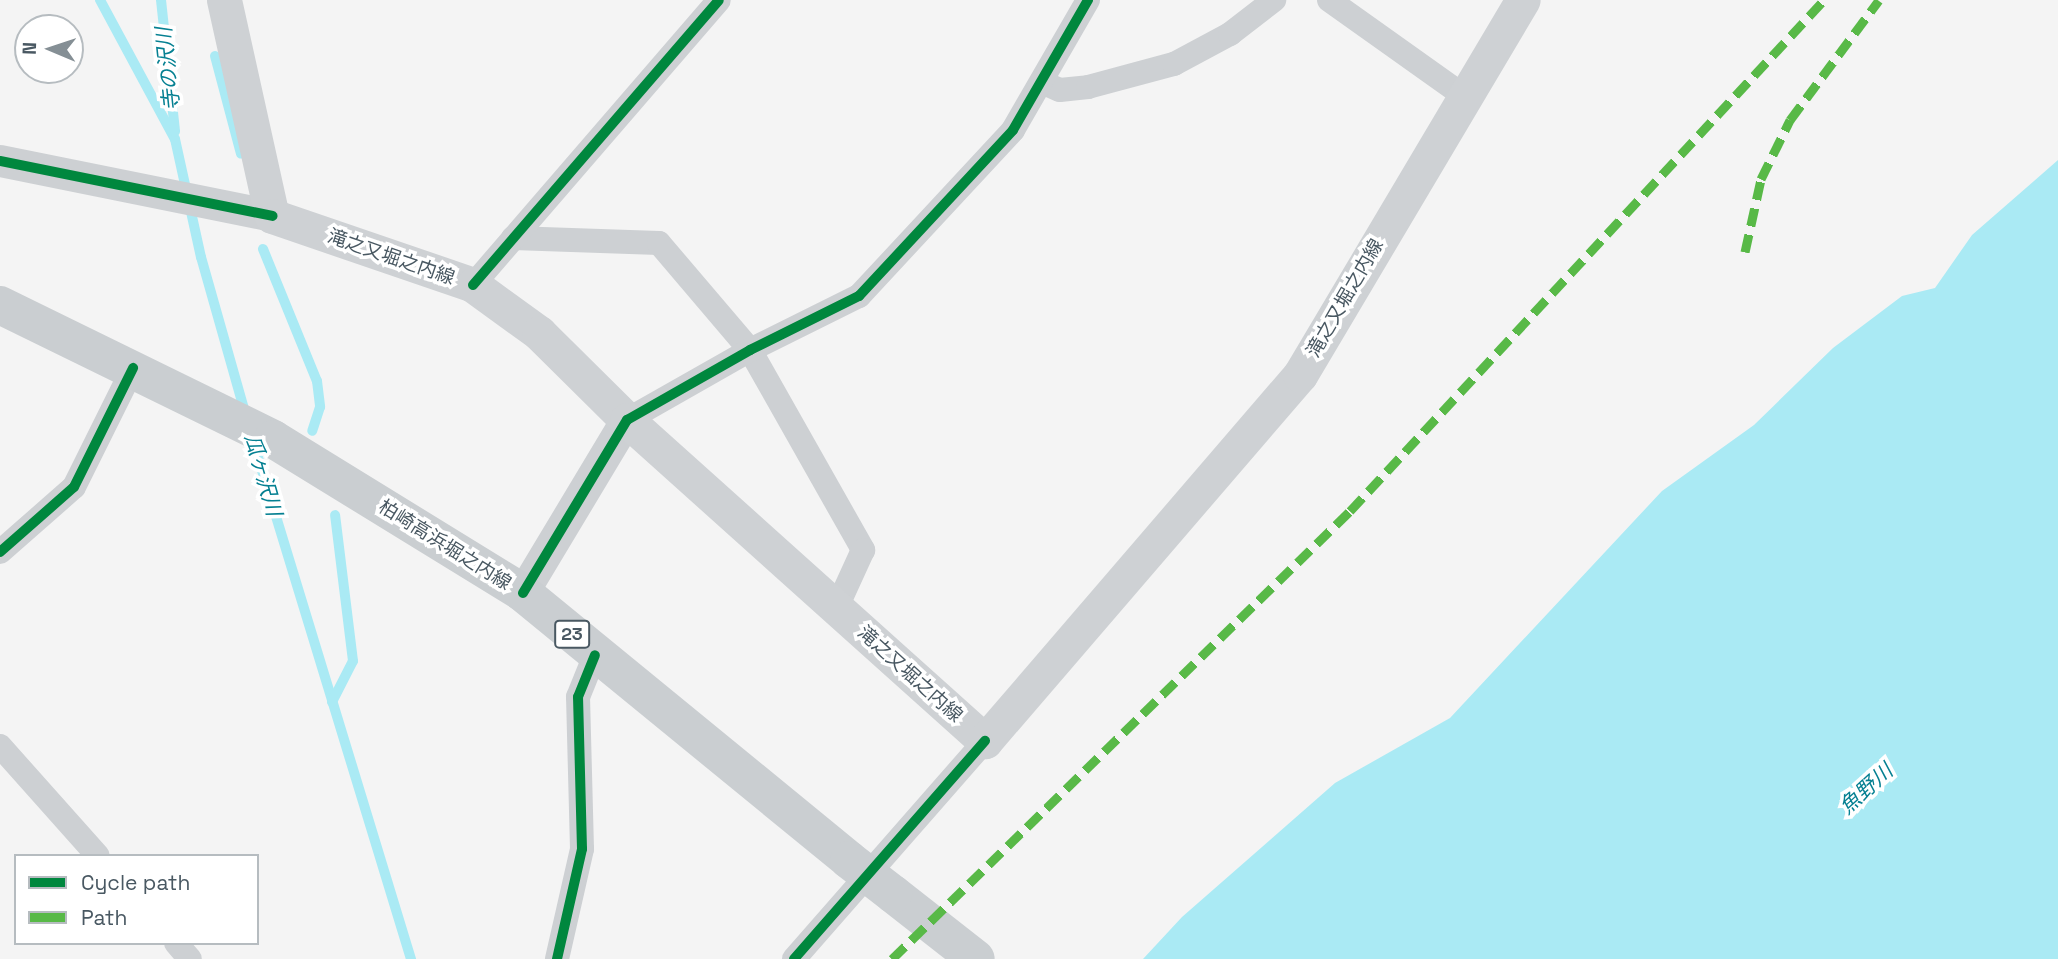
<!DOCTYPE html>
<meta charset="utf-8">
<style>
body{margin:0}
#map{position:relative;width:2058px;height:959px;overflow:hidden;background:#f4f4f4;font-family:"Space Grotesk","Noto Sans JP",sans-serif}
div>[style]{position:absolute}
.water>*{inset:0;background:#aaeaf4}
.stream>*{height:10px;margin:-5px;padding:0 5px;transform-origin:5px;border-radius:5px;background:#aaeaf4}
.minor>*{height:24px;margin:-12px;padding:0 12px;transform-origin:12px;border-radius:12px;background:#cdd0d3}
.tertiary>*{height:32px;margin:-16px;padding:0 16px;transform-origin:16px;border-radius:16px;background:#cdd0d3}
.secondary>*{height:35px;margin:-17.5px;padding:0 17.5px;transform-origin:17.5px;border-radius:17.5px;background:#ced1d4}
.primary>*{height:38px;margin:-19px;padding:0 19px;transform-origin:19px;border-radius:19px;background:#caced1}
.primary-bridge>*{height:38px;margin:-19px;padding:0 19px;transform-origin:19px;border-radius:19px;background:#caced1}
.quiet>*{height:9px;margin-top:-4.5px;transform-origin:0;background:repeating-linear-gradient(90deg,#58b947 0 18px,transparent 0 27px)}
.cycleway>*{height:10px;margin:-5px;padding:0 5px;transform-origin:5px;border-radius:5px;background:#00873e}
span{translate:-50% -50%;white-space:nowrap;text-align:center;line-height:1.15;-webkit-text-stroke:7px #fff;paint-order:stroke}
.shield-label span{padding:2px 5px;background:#fff;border:2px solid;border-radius:5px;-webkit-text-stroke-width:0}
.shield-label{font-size:18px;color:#495862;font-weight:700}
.street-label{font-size:19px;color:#495862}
.water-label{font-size:21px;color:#058092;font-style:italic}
.legend{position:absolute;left:14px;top:854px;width:245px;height:91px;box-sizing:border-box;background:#fff;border:2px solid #b6bcc0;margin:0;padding:9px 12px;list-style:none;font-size:21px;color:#495862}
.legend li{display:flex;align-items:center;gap:14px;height:35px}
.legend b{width:35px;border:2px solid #b6bcc0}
.north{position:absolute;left:14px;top:14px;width:70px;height:70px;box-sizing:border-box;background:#fff;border:2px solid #b6bcc0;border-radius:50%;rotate:272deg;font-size:19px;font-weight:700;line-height:28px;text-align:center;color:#495862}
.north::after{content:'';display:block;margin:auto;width:24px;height:32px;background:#858f95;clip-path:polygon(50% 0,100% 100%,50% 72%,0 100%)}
</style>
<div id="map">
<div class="water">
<i style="clip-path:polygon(2058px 160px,2058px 959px,1143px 959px,1182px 917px,1335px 783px,1450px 718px,1662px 491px,1754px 425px,1833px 348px,1902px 296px,1935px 288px,1972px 235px)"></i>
</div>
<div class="stream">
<i style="left:100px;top:0;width:158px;rotate:61.7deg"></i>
<i style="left:175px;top:139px;width:121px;rotate:77.6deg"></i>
<i style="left:201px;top:257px;width:162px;rotate:74.2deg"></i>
<i style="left:161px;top:0;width:132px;rotate:83.9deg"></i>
<i style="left:215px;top:56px;width:101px;rotate:75.1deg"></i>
<i style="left:263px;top:249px;width:143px;rotate:67.8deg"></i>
<i style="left:317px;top:381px;width:26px;rotate:83deg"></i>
<i style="left:320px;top:407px;width:25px;rotate:108deg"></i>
<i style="left:253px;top:441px;width:542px;rotate:73.04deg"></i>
<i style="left:332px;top:702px;width:46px;rotate:-62.9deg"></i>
<i style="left:353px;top:661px;width:147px;rotate:-97deg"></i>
</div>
<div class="minor">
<i style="left:1329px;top:0;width:166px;rotate:35.4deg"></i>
<i style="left:1044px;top:83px;width:17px;rotate:24deg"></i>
<i style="left:1060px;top:90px;width:28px;rotate:-6deg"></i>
<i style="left:1088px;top:87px;width:89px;rotate:-15deg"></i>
<i style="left:1174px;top:64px;width:64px;rotate:-28.2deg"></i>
<i style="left:1230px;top:34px;width:56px;rotate:-37.7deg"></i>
<i style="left:513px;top:238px;width:146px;rotate:2deg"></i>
<i style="left:659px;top:243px;width:140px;rotate:49.6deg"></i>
<i style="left:750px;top:350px;width:230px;rotate:60.5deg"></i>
<i style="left:863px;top:550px;width:63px;rotate:114.5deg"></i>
<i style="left:473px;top:285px;width:376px;rotate:-49.2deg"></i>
<i style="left:627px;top:420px;width:142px;rotate:-29.6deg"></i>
<i style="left:750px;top:350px;width:122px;rotate:-26.4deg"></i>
<i style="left:859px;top:296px;width:226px;rotate:-47.1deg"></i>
<i style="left:1013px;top:130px;width:150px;rotate:-60deg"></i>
<i style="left:0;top:552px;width:98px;rotate:-41.3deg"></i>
<i style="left:74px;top:487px;width:133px;rotate:-63.6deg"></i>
<i style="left:0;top:746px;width:147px;rotate:48.3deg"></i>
<i style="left:176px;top:943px;width:21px;rotate:49deg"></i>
<i style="left:557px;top:959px;width:113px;rotate:-77.2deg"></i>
<i style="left:582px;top:849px;width:152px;rotate:-91.5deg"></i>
<i style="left:578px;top:697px;width:45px;rotate:-68deg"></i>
<i style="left:794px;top:959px;width:290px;rotate:-48.8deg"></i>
</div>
<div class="tertiary">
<i style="left:0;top:161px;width:278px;rotate:11.4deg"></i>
<i style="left:523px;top:593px;width:202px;rotate:-59deg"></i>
</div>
<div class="secondary">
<i style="left:224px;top:0;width:221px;rotate:77.5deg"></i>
<i style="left:272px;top:216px;width:213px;rotate:18.9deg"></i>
<i style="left:473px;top:285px;width:82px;rotate:36deg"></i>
<i style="left:539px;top:333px;width:124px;rotate:44.7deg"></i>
<i style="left:627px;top:420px;width:481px;rotate:41.9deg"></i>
<i style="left:985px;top:741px;width:483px;rotate:-49.3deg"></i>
<i style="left:1300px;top:375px;width:436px;rotate:-59.3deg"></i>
</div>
<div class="primary">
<i style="left:0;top:305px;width:304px;rotate:26.1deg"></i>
<i style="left:273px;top:439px;width:294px;rotate:31.6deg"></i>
<i style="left:523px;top:593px;width:421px;rotate:39.3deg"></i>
<i style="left:893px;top:894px;width:105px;rotate:38.1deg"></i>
</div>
<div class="primary-bridge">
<i style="left:849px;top:860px;width:56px;rotate:37.7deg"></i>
</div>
<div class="quiet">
<i style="left:1745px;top:252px;width:75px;rotate:-77.6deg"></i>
<i style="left:1761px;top:179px;width:66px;rotate:-63.8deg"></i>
<i style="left:1790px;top:120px;width:149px;rotate:-53.4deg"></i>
<i style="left:892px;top:959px;width:641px;rotate:-44.37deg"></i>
<i style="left:1350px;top:511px;width:697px;rotate:-47.15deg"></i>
</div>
<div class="cycleway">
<i style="left:0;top:161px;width:278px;rotate:11.4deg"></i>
<i style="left:473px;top:285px;width:376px;rotate:-49.2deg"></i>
<i style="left:0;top:552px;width:98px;rotate:-41.3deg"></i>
<i style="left:74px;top:487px;width:133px;rotate:-63.6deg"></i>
<i style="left:523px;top:593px;width:202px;rotate:-59deg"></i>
<i style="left:627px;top:420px;width:142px;rotate:-29.6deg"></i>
<i style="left:750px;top:350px;width:122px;rotate:-26.4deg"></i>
<i style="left:859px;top:296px;width:226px;rotate:-47.1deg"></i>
<i style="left:1013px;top:130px;width:150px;rotate:-60deg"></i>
<i style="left:557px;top:959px;width:113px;rotate:-77.2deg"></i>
<i style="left:582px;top:849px;width:152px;rotate:-91.5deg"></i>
<i style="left:578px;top:697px;width:45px;rotate:-68deg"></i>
<i style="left:794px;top:959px;width:290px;rotate:-48.8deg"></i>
</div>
<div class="shield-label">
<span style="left:572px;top:634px">23</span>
</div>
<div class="street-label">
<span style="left:391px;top:257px;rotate:19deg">滝之又堀之内線</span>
<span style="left:1345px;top:298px;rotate:-60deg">滝之又堀之内線</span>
<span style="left:445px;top:545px;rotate:32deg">柏崎高浜堀之内線</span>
<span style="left:910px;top:674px;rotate:42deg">滝之又堀之内線</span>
</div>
<div class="water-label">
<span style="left:168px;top:69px;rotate:-96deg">寺の沢川</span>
<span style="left:263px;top:475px;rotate:74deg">瓜ヶ沢川</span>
<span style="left:1866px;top:789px;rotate:-42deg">魚野川</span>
</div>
<ul class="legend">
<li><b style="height:9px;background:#00873e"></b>Cycle path</li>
<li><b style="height:9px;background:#58b947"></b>Path</li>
</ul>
<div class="north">N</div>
</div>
